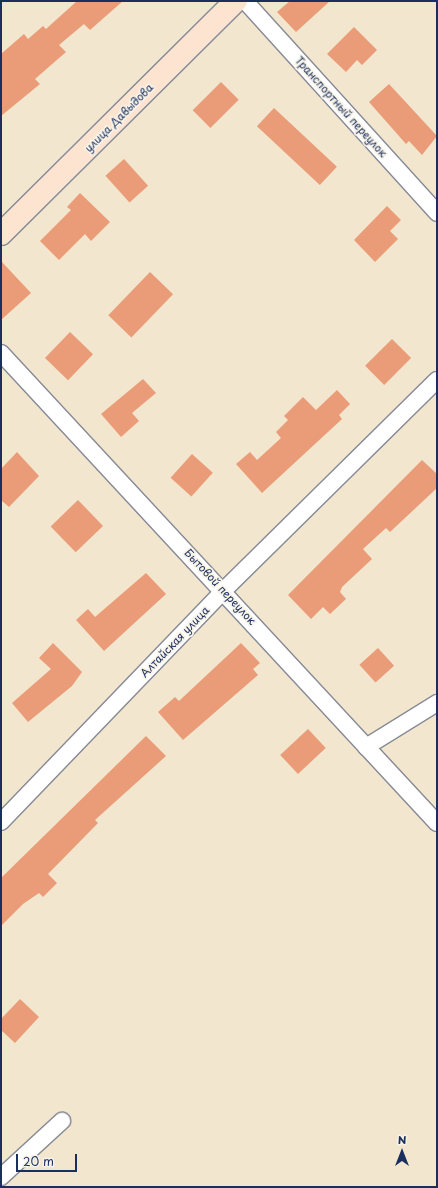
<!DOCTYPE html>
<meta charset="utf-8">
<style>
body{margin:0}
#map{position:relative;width:438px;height:1188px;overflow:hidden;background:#f2e6ce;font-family:"Playpen Sans",sans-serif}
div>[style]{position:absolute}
.building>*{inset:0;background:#ea9b77;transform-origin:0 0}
.roads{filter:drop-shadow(1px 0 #868a96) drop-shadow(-1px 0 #868a96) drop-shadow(0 1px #868a96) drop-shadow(0 -1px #868a96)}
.street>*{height:16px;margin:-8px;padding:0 8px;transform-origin:8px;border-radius:8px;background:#fff}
.secondary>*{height:22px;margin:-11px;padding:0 11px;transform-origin:11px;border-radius:11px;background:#fde4d0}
span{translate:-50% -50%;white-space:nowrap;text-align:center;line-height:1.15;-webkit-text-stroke:3.5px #f7f3e8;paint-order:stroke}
.street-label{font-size:11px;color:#1b2f5e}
.frame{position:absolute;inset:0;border:2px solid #1b2f5e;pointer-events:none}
.north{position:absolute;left:382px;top:1132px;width:40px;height:40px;-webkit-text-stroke:3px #f7f3e8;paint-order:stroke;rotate:0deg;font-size:11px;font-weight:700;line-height:16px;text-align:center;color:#1b2f5e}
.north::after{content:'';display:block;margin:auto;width:14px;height:18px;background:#1b2f5e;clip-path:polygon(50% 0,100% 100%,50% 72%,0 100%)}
.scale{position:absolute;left:16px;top:1154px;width:61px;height:18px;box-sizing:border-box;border:2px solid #1b2f5e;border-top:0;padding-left:5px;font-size:12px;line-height:14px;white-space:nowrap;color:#1b2f5e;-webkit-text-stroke:3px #f7f3e8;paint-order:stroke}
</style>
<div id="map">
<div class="building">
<i style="clip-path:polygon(77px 1px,123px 1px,90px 30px,84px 24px,59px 45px,66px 52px,35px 79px,40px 84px,1px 116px,1px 54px,24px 34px,28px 39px,43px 26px,46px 29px)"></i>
<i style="clip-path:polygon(290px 1px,330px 1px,296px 32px,277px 12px)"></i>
<i style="clip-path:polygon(354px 27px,377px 50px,362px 65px,357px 60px,346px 72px,327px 54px)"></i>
<i style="left:221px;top:82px;width:25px;height:40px;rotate:45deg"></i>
<i style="clip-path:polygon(389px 84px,437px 136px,422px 155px,409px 141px,406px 144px,369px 102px)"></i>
<i style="left:274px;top:108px;width:86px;height:25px;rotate:43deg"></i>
<i style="left:124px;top:159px;width:36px;height:25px;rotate:48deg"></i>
<i style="clip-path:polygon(80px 193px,110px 222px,91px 241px,85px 234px,59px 260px,40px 241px,71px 210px,67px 207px)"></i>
<i style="clip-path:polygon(387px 206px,401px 220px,390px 231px,398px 239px,375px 262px,354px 240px)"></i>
<i style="clip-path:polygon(1px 261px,31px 293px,1px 320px)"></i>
<i style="left:150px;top:272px;width:32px;height:60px;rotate:44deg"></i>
<i style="left:70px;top:332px;width:32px;height:36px;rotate:44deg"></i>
<i style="left:392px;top:339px;width:27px;height:38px;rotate:45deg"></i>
<i style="clip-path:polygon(143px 379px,156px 393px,132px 413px,139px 421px,121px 437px,101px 414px)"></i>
<i style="clip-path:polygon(337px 390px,350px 404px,339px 415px,342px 419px,262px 493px,236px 464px,250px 452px,257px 460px,281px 438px,276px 432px,288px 420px,284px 416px,303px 397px,316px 410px)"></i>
<i style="clip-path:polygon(17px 452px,39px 476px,9px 507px,1px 500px,1px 469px)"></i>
<i style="left:192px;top:454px;width:28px;height:32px;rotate:42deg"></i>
<i style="clip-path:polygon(422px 460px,437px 474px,437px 488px,390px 532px,386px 528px,363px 549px,372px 559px,342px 587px,340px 592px,346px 599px,330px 614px,323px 607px,311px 619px,288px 595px)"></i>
<i style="left:78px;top:500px;width:36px;height:38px;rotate:46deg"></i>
<i style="clip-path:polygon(146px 573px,166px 594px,104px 651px,76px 620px,88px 609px,95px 617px)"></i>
<i style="clip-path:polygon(53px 643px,82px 672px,72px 686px,28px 722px,12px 703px,51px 669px,39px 658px)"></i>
<i style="clip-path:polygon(241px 643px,260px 663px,253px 669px,258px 675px,183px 740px,158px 712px,175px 697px,179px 701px)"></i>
<i style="left:378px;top:648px;width:24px;height:25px;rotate:48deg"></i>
<i style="left:308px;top:729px;width:26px;height:38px;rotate:47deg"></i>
<i style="clip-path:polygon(146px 736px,166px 756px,95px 820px,98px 823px,48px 874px,57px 883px,43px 897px,39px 893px,23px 904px,1px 926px,1px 878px)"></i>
<i style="clip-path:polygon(20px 999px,39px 1017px,15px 1043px,1px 1030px,1px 1019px)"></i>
</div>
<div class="roads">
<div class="street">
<i style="left:245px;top:1px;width:286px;rotate:47.8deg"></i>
<i style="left:1px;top:353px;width:641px;rotate:47.15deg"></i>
<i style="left:366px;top:747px;width:84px;rotate:-31.8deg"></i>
<i style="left:1px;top:822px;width:322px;rotate:-46.1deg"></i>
<i style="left:224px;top:590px;width:299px;rotate:-44.6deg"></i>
<i style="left:1px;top:1177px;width:83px;rotate:-42.6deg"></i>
</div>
<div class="secondary">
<i style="left:1px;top:234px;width:331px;rotate:-44.8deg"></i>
</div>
</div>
<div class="street-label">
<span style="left:341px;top:107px;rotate:48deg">Транспортный переулок</span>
<span style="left:119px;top:118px;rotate:-45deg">улица Давыдова</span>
<span style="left:220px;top:587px;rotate:47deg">Бытовой переулок</span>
<span style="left:175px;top:642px;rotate:-46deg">Алтайская улица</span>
</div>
<div class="frame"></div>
<div class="north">N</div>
<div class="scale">20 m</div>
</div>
